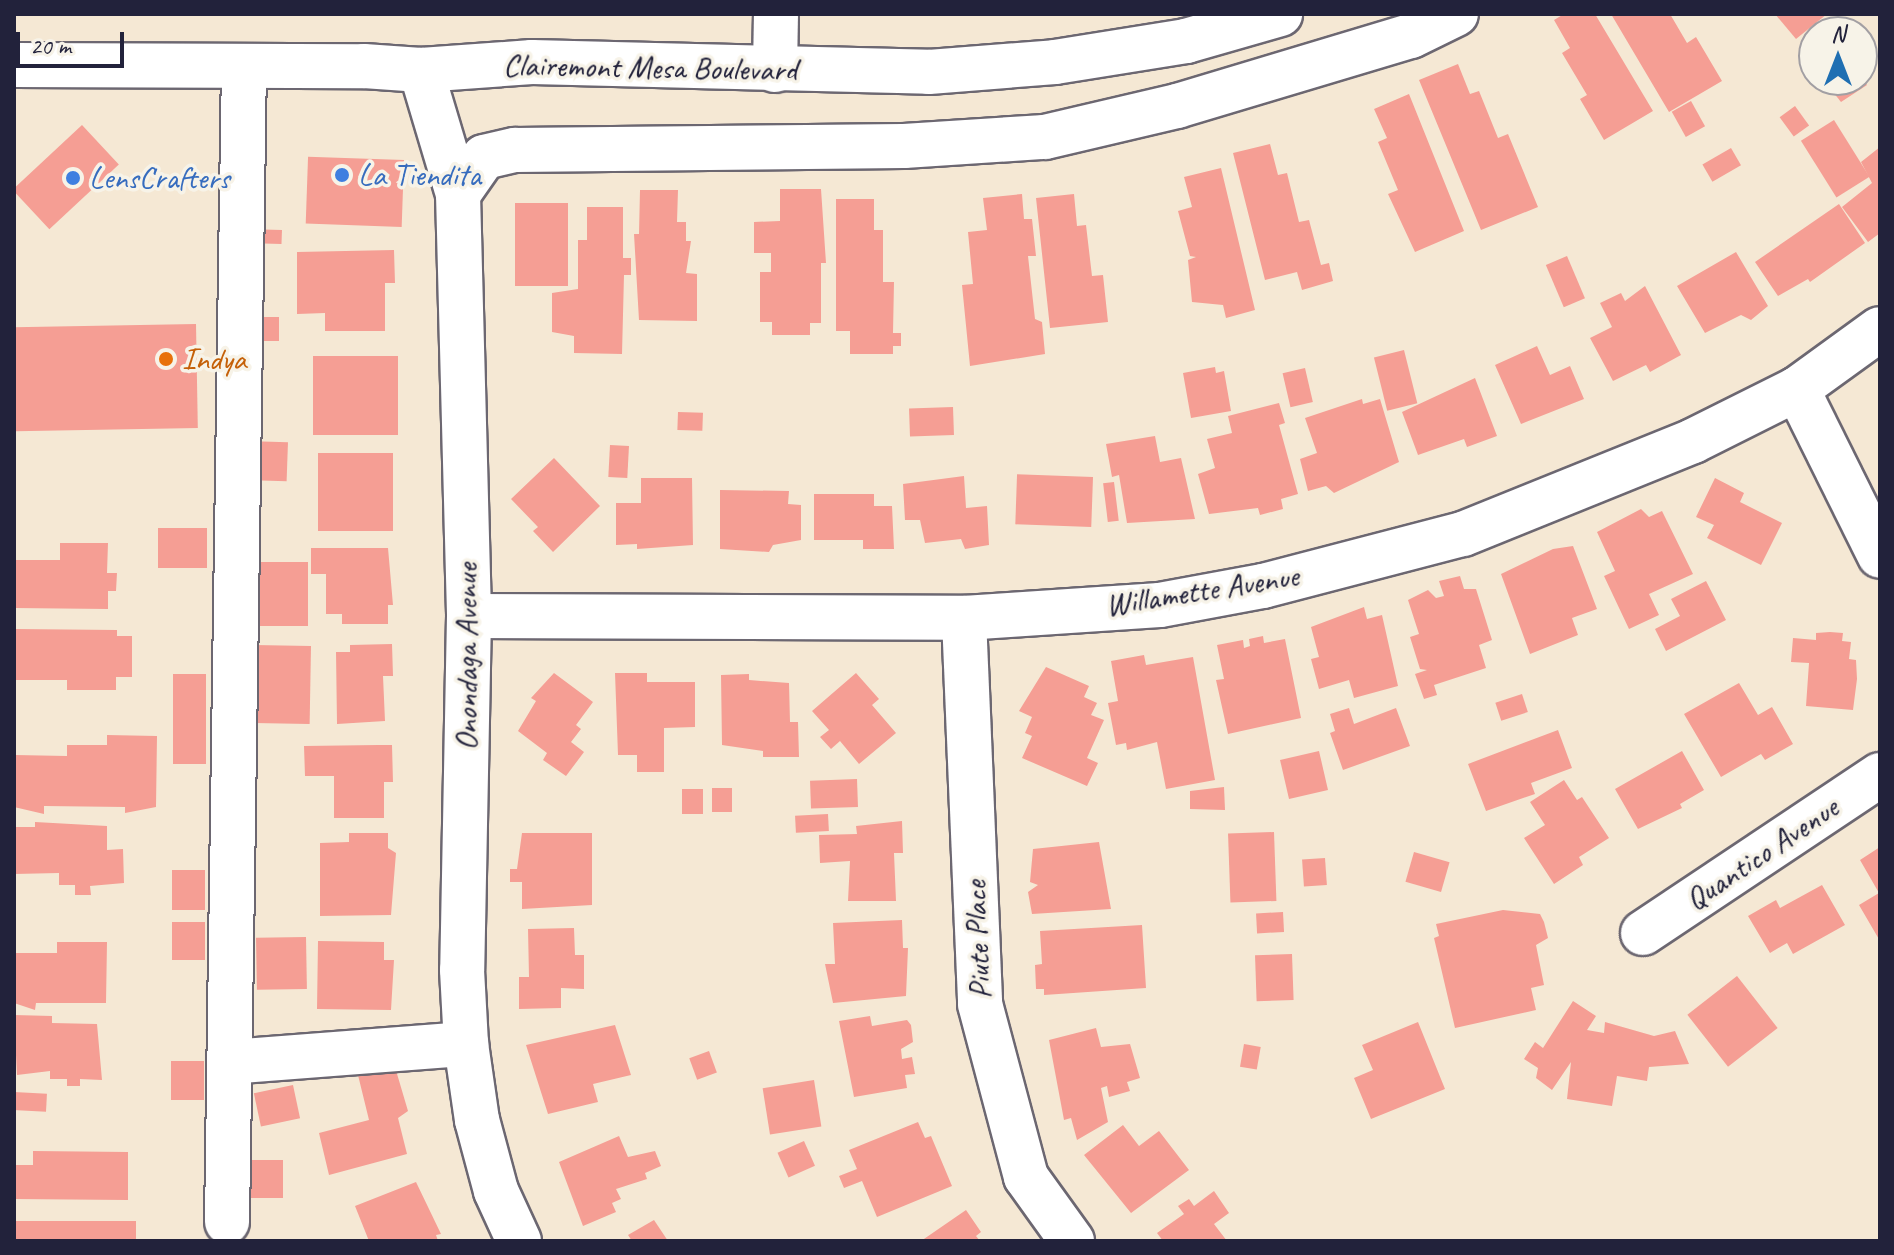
<!DOCTYPE html>
<style>
body{margin:0}
#map{position:relative;width:1894px;height:1255px;overflow:hidden;background:#f5e8d4;font-family:Caveat,sans-serif}
div>[style]{position:absolute}
.building>*{inset:0;background:#f59e94;transform-origin:0 0}
.roads{filter:drop-shadow(2px 0 #6c6771) drop-shadow(-2px 0 #6c6771) drop-shadow(0 2px #6c6771) drop-shadow(0 -2px #6c6771)}
.minor>*{height:44px;margin:-22px;padding:0 22px;transform-origin:22px;border-radius:22px;background:#fff}
.major>*{height:44px;margin:-22px;padding:0 22px;transform-origin:22px;border-radius:22px;background:#fff}
.dots>*{width:22px;height:22px;translate:-50% -50%;box-sizing:border-box;border:4px solid #f7f3e8;border-radius:50%}
span{translate:-50% -50%;white-space:nowrap;text-align:center;line-height:1.15;-webkit-text-stroke:7px #f7f3e8;paint-order:stroke}
.street-label{font-size:32px;color:#22223b}
.shop-label{font-size:32px;color:#366cbe}
.left{translate:0 -50%;text-align:left}
.food-label{font-size:32px;color:#c56008}
.frame{position:absolute;inset:0;border:16px solid #22223b;pointer-events:none}
.north{position:absolute;left:1798px;top:16px;width:80px;height:80px;box-sizing:border-box;background:#f7f3e8;border:2px solid #a29fa3;border-radius:50%;rotate:0deg;font-size:22px;font-weight:700;line-height:32px;text-align:center;color:#22223b}
.north::after{content:'';display:block;margin:auto;width:28px;height:36px;background:#1f6fb2;clip-path:polygon(50% 0,100% 100%,50% 72%,0 100%)}
.scale{position:absolute;left:16px;top:32px;width:108px;height:36px;box-sizing:border-box;border:4px solid #22223b;border-top:0;padding-left:10px;font-size:24px;line-height:28px;white-space:nowrap;color:#22223b;-webkit-text-stroke:6px #f7f3e8;paint-order:stroke}
</style>
<div id="map">
<div class="building">
<i style="clip-path:polygon(1564px 14px,1595px 14px,1653px 111px,1604px 140px,1580px 99px,1587px 95px,1562px 53px,1570px 48px,1554px 20px)"></i>
<i style="clip-path:polygon(1611px 14px,1670px 14px,1687px 43px,1696px 37px,1722px 81px,1669px 112px)"></i>
<i style="clip-path:polygon(1775px 14px,1827px 14px,1796px 39px)"></i>
<i style="clip-path:polygon(1458px 64px,1470px 94px,1479px 91px,1498px 138px,1508px 134px,1538px 207px,1481px 230px,1419px 80px)"></i>
<i style="clip-path:polygon(1846px 80px,1863px 80px,1867px 85px,1841px 102px,1833px 92px)"></i>
<i style="clip-path:polygon(1409px 94px,1464px 231px,1415px 252px,1388px 194px,1398px 190px,1378px 142px,1387px 138px,1374px 109px)"></i>
<i style="left:1691px;top:101px;width:29px;height:22px;rotate:61deg"></i>
<i style="left:1795px;top:106px;width:24px;height:19px;rotate:54deg"></i>
<i style="left:1834px;top:120px;width:67px;height:39px;rotate:58deg"></i>
<i style="left:82px;top:125px;width:54px;height:95px;rotate:47deg"></i>
<i style="clip-path:polygon(1270px 144px,1278px 175px,1287px 173px,1299px 222px,1309px 220px,1321px 265px,1329px 263px,1333px 281px,1302px 290px,1297px 272px,1265px 280px,1233px 153px)"></i>
<i style="clip-path:polygon(1880px 147px,1880px 233px,1868px 242px,1842px 207px,1872px 183px,1861px 162px)"></i>
<i style="left:1731px;top:148px;width:20px;height:33px;rotate:60deg"></i>
<i style="left:404px;top:160px;width:67px;height:96px;rotate:92deg"></i>
<i style="clip-path:polygon(1221px 168px,1255px 310px,1226px 318px,1223px 305px,1192px 302px,1188px 260px,1196px 257px,1190px 256px,1178px 211px,1192px 207px,1184px 177px)"></i>
<i style="clip-path:polygon(780px 189px,821px 189px,826px 263px,821px 263px,821px 323px,810px 323px,810px 335px,772px 335px,772px 322px,760px 322px,760px 272px,771px 272px,771px 253px,754px 253px,754px 222px,780px 221px)"></i>
<i style="clip-path:polygon(640px 190px,678px 190px,677px 222px,686px 222px,686px 241px,691px 241px,686px 273px,697px 274px,697px 321px,639px 320px,634px 234px,639px 234px)"></i>
<i style="clip-path:polygon(1022px 194px,1024px 219px,1032px 219px,1036px 256px,1028px 256px,1035px 319px,1042px 322px,1045px 354px,970px 366px,962px 285px,973px 284px,968px 232px,987px 230px,983px 198px)"></i>
<i style="clip-path:polygon(1074px 194px,1077px 226px,1086px 225px,1092px 276px,1103px 275px,1108px 322px,1050px 328px,1036px 198px)"></i>
<i style="clip-path:polygon(836px 199px,874px 199px,874px 230px,883px 230px,883px 282px,894px 282px,893px 333px,901px 333px,901px 346px,893px 346px,893px 354px,850px 354px,850px 331px,836px 331px)"></i>
<i style="left:568px;top:203px;width:83px;height:53px;rotate:90deg"></i>
<i style="clip-path:polygon(1839px 204px,1865px 243px,1810px 282px,1808px 279px,1778px 296px,1755px 262px)"></i>
<i style="clip-path:polygon(587px 207px,623px 207px,623px 258px,631px 258px,631px 275px,624px 275px,622px 354px,574px 353px,574px 336px,552px 332px,552px 293px,578px 289px,578px 240px,587px 240px)"></i>
<i style="left:250px;top:229px;width:32px;height:14px;rotate:2deg"></i>
<i style="clip-path:polygon(394px 250px,395px 283px,385px 283px,385px 331px,325px 331px,325px 313px,297px 314px,297px 252px)"></i>
<i style="clip-path:polygon(1736px 252px,1768px 306px,1751px 320px,1741px 315px,1705px 333px,1677px 286px)"></i>
<i style="left:1567px;top:256px;width:46px;height:23px;rotate:67deg"></i>
<i style="clip-path:polygon(1645px 286px,1681px 355px,1650px 372px,1646px 365px,1613px 381px,1590px 338px,1612px 327px,1600px 303px,1621px 293px,1625px 301px)"></i>
<i style="left:279px;top:317px;width:24px;height:26px;rotate:90deg"></i>
<i style="left:196px;top:324px;width:104px;height:182px;rotate:89deg"></i>
<i style="clip-path:polygon(1537px 346px,1550px 375px,1570px 366px,1584px 399px,1521px 424px,1495px 365px)"></i>
<i style="left:1404px;top:350px;width:55px;height:31px;rotate:76deg"></i>
<i style="left:313px;top:356px;width:85px;height:79px"></i>
<i style="clip-path:polygon(1215px 367px,1216px 373px,1224px 371px,1231px 411px,1191px 418px,1183px 373px)"></i>
<i style="left:1305px;top:368px;width:35px;height:23px;rotate:77deg"></i>
<i style="clip-path:polygon(1475px 378px,1497px 436px,1467px 447px,1464px 439px,1418px 455px,1402px 412px)"></i>
<i style="clip-path:polygon(1362px 399px,1363px 404px,1380px 399px,1399px 462px,1334px 493px,1326px 486px,1308px 491px,1300px 459px,1317px 453px,1305px 418px)"></i>
<i style="clip-path:polygon(1279px 403px,1285px 423px,1279px 425px,1298px 494px,1281px 499px,1283px 509px,1260px 515px,1258px 508px,1209px 514px,1198px 474px,1215px 468px,1207px 439px,1232px 433px,1228px 416px)"></i>
<i style="left:953px;top:407px;width:28px;height:44px;rotate:88deg"></i>
<i style="left:678px;top:412px;width:25px;height:18px;rotate:2deg"></i>
<i style="clip-path:polygon(1155px 436px,1160px 462px,1181px 458px,1195px 519px,1127px 523px,1119px 475px,1112px 477px,1106px 444px)"></i>
<i style="left:250px;top:441px;width:38px;height:39px;rotate:2deg"></i>
<i style="left:610px;top:445px;width:19px;height:32px;rotate:3deg"></i>
<i style="left:318px;top:453px;width:75px;height:78px"></i>
<i style="clip-path:polygon(554px 458px,600px 506px,553px 552px,533px 531px,538px 527px,511px 499px)"></i>
<i style="clip-path:polygon(964px 476px,966px 508px,987px 506px,989px 545px,965px 549px,961px 539px,925px 543px,920px 520px,905px 520px,903px 484px)"></i>
<i style="left:1093px;top:477px;width:50px;height:76px;rotate:92deg"></i>
<i style="clip-path:polygon(641px 478px,692px 478px,693px 545px,637px 549px,637px 544px,616px 545px,616px 503px,641px 503px)"></i>
<i style="clip-path:polygon(1715px 478px,1744px 493px,1740px 502px,1782px 523px,1761px 565px,1707px 538px,1714px 525px,1696px 517px)"></i>
<i style="left:1114px;top:482px;width:39px;height:11px;rotate:83deg"></i>
<i style="clip-path:polygon(720px 490px,789px 491px,788px 504px,801px 505px,801px 540px,773px 545px,769px 552px,720px 549px)"></i>
<i style="clip-path:polygon(814px 494px,874px 494px,874px 506px,892px 506px,894px 549px,863px 549px,863px 540px,814px 540px)"></i>
<i style="clip-path:polygon(1641px 509px,1649px 517px,1662px 511px,1693px 574px,1649px 594px,1659px 615px,1629px 629px,1604px 576px,1615px 571px,1597px 532px)"></i>
<i style="left:158px;top:528px;width:49px;height:40px"></i>
<i style="clip-path:polygon(60px 543px,108px 543px,107px 573px,117px 573px,116px 591px,108px 591px,108px 609px,14px 608px,14px 560px,60px 560px)"></i>
<i style="clip-path:polygon(1573px 546px,1597px 609px,1572px 618px,1578px 635px,1530px 654px,1501px 574px,1553px 549px)"></i>
<i style="clip-path:polygon(311px 548px,388px 548px,393px 605px,388px 605px,388px 624px,342px 624px,342px 614px,326px 614px,326px 574px,311px 574px)"></i>
<i style="left:255px;top:562px;width:53px;height:64px"></i>
<i style="clip-path:polygon(1460px 576px,1464px 589px,1476px 589px,1492px 640px,1479px 645px,1486px 668px,1434px 685px,1437px 695px,1424px 699px,1415px 674px,1427px 670px,1420px 669px,1410px 637px,1419px 634px,1408px 600px,1428px 590px,1436px 598px,1444px 596px,1439px 581px)"></i>
<i style="clip-path:polygon(1706px 581px,1726px 620px,1666px 651px,1655px 629px,1680px 616px,1671px 599px)"></i>
<i style="clip-path:polygon(1364px 607px,1367px 619px,1382px 615px,1398px 686px,1354px 698px,1349px 680px,1319px 689px,1311px 659px,1319px 657px,1311px 627px)"></i>
<i style="clip-path:polygon(15px 629px,117px 630px,117px 636px,132px 636px,132px 677px,116px 677px,116px 690px,67px 690px,67px 680px,15px 680px)"></i>
<i style="clip-path:polygon(1830px 632px,1843px 633px,1842px 641px,1851px 642px,1849px 659px,1856px 660px,1857px 679px,1853px 710px,1806px 706px,1809px 663px,1791px 662px,1793px 638px,1816px 640px,1816px 633px)"></i>
<i style="clip-path:polygon(1263px 636px,1264px 643px,1285px 639px,1301px 718px,1228px 734px,1216px 680px,1224px 679px,1217px 645px,1243px 640px,1244px 648px,1250px 646px,1249px 639px)"></i>
<i style="clip-path:polygon(392px 644px,393px 676px,383px 676px,385px 721px,337px 724px,336px 652px,350px 652px,350px 645px)"></i>
<i style="left:251px;top:645px;width:60px;height:78px;rotate:1deg"></i>
<i style="clip-path:polygon(1144px 655px,1146px 665px,1193px 657px,1215px 780px,1166px 789px,1157px 742px,1127px 750px,1126px 743px,1116px 745px,1108px 703px,1118px 701px,1111px 661px)"></i>
<i style="clip-path:polygon(1046px 667px,1089px 686px,1084px 697px,1097px 703px,1091px 715px,1104px 720px,1087px 758px,1098px 763px,1087px 786px,1022px 758px,1032px 736px,1025px 733px,1032px 717px,1019px 711px)"></i>
<i style="clip-path:polygon(554px 673px,593px 702px,576px 725px,581px 729px,571px 742px,584px 752px,566px 776px,543px 760px,547px 753px,518px 731px,536px 701px,531px 698px)"></i>
<i style="clip-path:polygon(615px 673px,647px 673px,647px 682px,695px 682px,695px 727px,664px 728px,664px 772px,637px 772px,637px 755px,618px 755px)"></i>
<i style="clip-path:polygon(856px 673px,879px 699px,872px 705px,896px 733px,859px 764px,840px 741px,831px 749px,820px 737px,829px 730px,812px 711px)"></i>
<i style="left:173px;top:674px;width:33px;height:90px"></i>
<i style="clip-path:polygon(749px 674px,749px 680px,789px 683px,790px 722px,798px 722px,799px 757px,763px 757px,763px 751px,722px 745px,721px 675px)"></i>
<i style="clip-path:polygon(1739px 683px,1758px 715px,1772px 707px,1793px 744px,1765px 760px,1761px 754px,1721px 777px,1684px 714px)"></i>
<i style="left:1522px;top:694px;width:19px;height:28px;rotate:72deg"></i>
<i style="clip-path:polygon(1349px 708px,1354px 724px,1396px 708px,1410px 746px,1343px 770px,1330px 733px,1335px 731px,1330px 714px)"></i>
<i style="clip-path:polygon(1558px 730px,1572px 768px,1531px 783px,1535px 794px,1486px 811px,1468px 764px)"></i>
<i style="clip-path:polygon(107px 735px,157px 736px,156px 807px,125px 813px,125px 807px,44px 806px,44px 814px,14px 807px,15px 755px,67px 756px,67px 745px,107px 745px)"></i>
<i style="clip-path:polygon(378px 745px,392px 745px,393px 782px,384px 782px,384px 818px,334px 818px,334px 776px,305px 776px,304px 746px)"></i>
<i style="left:1319px;top:751px;width:40px;height:40px;rotate:77deg"></i>
<i style="clip-path:polygon(1682px 751px,1704px 790px,1680px 804px,1682px 808px,1638px 829px,1615px 789px)"></i>
<i style="left:857px;top:779px;width:28px;height:47px;rotate:88deg"></i>
<i style="clip-path:polygon(1564px 780px,1577px 800px,1582px 797px,1609px 838px,1579px 857px,1583px 865px,1554px 884px,1524px 838px,1545px 825px,1530px 802px)"></i>
<i style="clip-path:polygon(1224px 787px,1225px 810px,1190px 809px,1190px 791px)"></i>
<i style="left:712px;top:788px;width:20px;height:24px"></i>
<i style="left:682px;top:789px;width:21px;height:25px"></i>
<i style="left:828px;top:814px;width:17px;height:33px;rotate:87deg"></i>
<i style="clip-path:polygon(902px 821px,903px 853px,894px 853px,896px 901px,848px 901px,850px 861px,820px 863px,819px 835px,857px 834px,856px 826px)"></i>
<i style="clip-path:polygon(35px 822px,107px 826px,107px 850px,123px 849px,124px 883px,90px 886px,91px 895px,75px 895px,75px 885px,59px 885px,59px 873px,14px 874px,14px 827px,35px 827px)"></i>
<i style="left:1274px;top:832px;width:69px;height:46px;rotate:88deg"></i>
<i style="clip-path:polygon(349px 833px,388px 833px,388px 848px,396px 853px,391px 915px,320px 916px,320px 843px,349px 842px)"></i>
<i style="clip-path:polygon(522px 833px,592px 833px,592px 905px,522px 909px,522px 882px,510px 882px,510px 869px,517px 869px)"></i>
<i style="clip-path:polygon(1099px 842px,1111px 909px,1032px 914px,1028px 892px,1038px 885px,1030px 882px,1033px 849px)"></i>
<i style="clip-path:polygon(1880px 847px,1880px 941px,1859px 905px,1879px 893px,1860px 860px)"></i>
<i style="left:1414px;top:852px;width:37px;height:31px;rotate:16deg"></i>
<i style="left:1325px;top:858px;width:27px;height:23px;rotate:86deg"></i>
<i style="left:172px;top:870px;width:33px;height:40px"></i>
<i style="clip-path:polygon(1822px 885px,1845px 925px,1793px 954px,1787px 943px,1770px 953px,1748px 916px,1776px 900px,1780px 908px)"></i>
<i style="clip-path:polygon(1503px 910px,1540px 914px,1544px 922px,1548px 938px,1536px 945px,1544px 985px,1531px 988px,1536px 1010px,1455px 1028px,1434px 938px,1439px 936px,1436px 924px)"></i>
<i style="left:1283px;top:912px;width:20px;height:27px;rotate:87deg"></i>
<i style="clip-path:polygon(902px 920px,903px 948px,908px 948px,906px 996px,833px 1003px,825px 964px,835px 964px,833px 923px)"></i>
<i style="left:172px;top:922px;width:33px;height:38px"></i>
<i style="clip-path:polygon(1142px 925px,1146px 988px,1044px 995px,1044px 989px,1036px 989px,1035px 965px,1042px 964px,1040px 931px)"></i>
<i style="clip-path:polygon(574px 928px,575px 955px,584px 955px,584px 989px,561px 988px,561px 1008px,519px 1009px,519px 977px,529px 977px,528px 929px)"></i>
<i style="left:306px;top:937px;width:52px;height:50px;rotate:89deg"></i>
<i style="clip-path:polygon(318px 941px,384px 942px,384px 960px,394px 960px,391px 1010px,317px 1009px)"></i>
<i style="clip-path:polygon(57px 942px,107px 942px,106px 1003px,36px 1003px,35px 1010px,14px 1003px,14px 953px,57px 953px)"></i>
<i style="left:1292px;top:954px;width:46px;height:37px;rotate:88deg"></i>
<i style="left:1737px;top:976px;width:66px;height:63px;rotate:52deg"></i>
<i style="clip-path:polygon(1573px 1001px,1596px 1016px,1587px 1030px,1604px 1033px,1605px 1022px,1654px 1036px,1675px 1031px,1689px 1064px,1649px 1067px,1647px 1081px,1617px 1076px,1612px 1106px,1567px 1099px,1571px 1062px,1552px 1090px,1536px 1078px,1538px 1068px,1524px 1059px,1535px 1042px,1543px 1048px)"></i>
<i style="clip-path:polygon(14px 1015px,52px 1016px,52px 1023px,97px 1024px,102px 1080px,80px 1079px,80px 1086px,67px 1086px,67px 1079px,50px 1079px,50px 1071px,17px 1075px)"></i>
<i style="clip-path:polygon(870px 1016px,872px 1026px,907px 1020px,911px 1025px,913px 1042px,901px 1049px,902px 1059px,912px 1057px,915px 1074px,905px 1075px,907px 1088px,854px 1097px,839px 1021px)"></i>
<i style="clip-path:polygon(1418px 1022px,1445px 1089px,1371px 1119px,1354px 1078px,1373px 1070px,1362px 1045px)"></i>
<i style="clip-path:polygon(615px 1025px,631px 1075px,593px 1084px,598px 1102px,548px 1114px,526px 1045px)"></i>
<i style="clip-path:polygon(1096px 1028px,1101px 1047px,1130px 1044px,1140px 1078px,1127px 1082px,1130px 1091px,1109px 1097px,1107px 1086px,1101px 1088px,1108px 1122px,1077px 1140px,1071px 1118px,1064px 1120px,1049px 1040px)"></i>
<i style="left:1244px;top:1044px;width:17px;height:23px;rotate:10deg"></i>
<i style="left:709px;top:1051px;width:23px;height:21px;rotate:70deg"></i>
<i style="left:171px;top:1061px;width:33px;height:39px"></i>
<i style="clip-path:polygon(395px 1067px,408px 1111px,398px 1118px,407px 1154px,329px 1175px,319px 1133px,369px 1120px,357px 1071px)"></i>
<i style="left:814px;top:1080px;width:47px;height:52px;rotate:81deg"></i>
<i style="left:293px;top:1085px;width:34px;height:40px;rotate:78deg"></i>
<i style="left:14px;top:1092px;width:33px;height:18px;rotate:3deg"></i>
<i style="clip-path:polygon(918px 1122px,925px 1138px,931px 1136px,952px 1186px,877px 1217px,862px 1181px,844px 1188px,839px 1176px,857px 1169px,849px 1150px)"></i>
<i style="clip-path:polygon(1123px 1125px,1139px 1146px,1159px 1131px,1189px 1170px,1131px 1213px,1084px 1155px)"></i>
<i style="clip-path:polygon(619px 1136px,628px 1157px,655px 1151px,661px 1166px,645px 1173px,647px 1179px,616px 1189px,621px 1199px,612px 1203px,616px 1212px,583px 1226px,559px 1162px)"></i>
<i style="left:804px;top:1141px;width:27px;height:29px;rotate:66deg"></i>
<i style="clip-path:polygon(33px 1151px,128px 1152px,128px 1200px,14px 1199px,14px 1165px,33px 1165px)"></i>
<i style="left:283px;top:1160px;width:38px;height:37px;rotate:90deg"></i>
<i style="clip-path:polygon(416px 1182px,441px 1234px,436px 1235px,438px 1241px,369px 1241px,355px 1206px)"></i>
<i style="clip-path:polygon(1214px 1191px,1229px 1213px,1214px 1224px,1227px 1241px,1163px 1241px,1157px 1233px,1184px 1214px,1178px 1206px,1189px 1199px,1194px 1206px)"></i>
<i style="clip-path:polygon(966px 1210px,981px 1232px,976px 1236px,980px 1241px,921px 1241px)"></i>
<i style="clip-path:polygon(654px 1220px,668px 1241px,632px 1241px,628px 1235px)"></i>
<i style="left:14px;top:1221px;width:122px;height:20px"></i>
</div>
<div class="roads">
<div class="minor">
<i style="left:421px;top:70px;width:129px;rotate:73.4deg"></i>
<i style="left:458px;top:194px;width:422px;rotate:88.5deg"></i>
<i style="left:469px;top:616px;width:354px;rotate:91.1deg"></i>
<i style="left:462px;top:970px;width:74px;rotate:86.9deg"></i>
<i style="left:466px;top:1044px;width:77px;rotate:81.8deg"></i>
<i style="left:477px;top:1120px;width:73px;rotate:75deg"></i>
<i style="left:496px;top:1191px;width:55px;rotate:65.3deg"></i>
<i style="left:775px;top:70px;width:56px;rotate:-89deg"></i>
<i style="left:458px;top:194px;width:45px;rotate:-54.9deg"></i>
<i style="left:484px;top:157px;width:32px;rotate:-13deg"></i>
<i style="left:515px;top:150px;width:389px;rotate:-0.6deg"></i>
<i style="left:904px;top:146px;width:141px;rotate:-3.7deg"></i>
<i style="left:1045px;top:137px;width:136px;rotate:-13.2deg"></i>
<i style="left:1177px;top:106px;width:244px;rotate:-16.7deg"></i>
<i style="left:1411px;top:36px;width:50px;rotate:-26.1deg"></i>
<i style="left:1797px;top:389px;width:186px;rotate:63.6deg"></i>
<i style="left:469px;top:616px;width:495px;rotate:0.2deg"></i>
<i style="left:964px;top:618px;width:196px;rotate:-3.8deg"></i>
<i style="left:1160px;top:605px;width:105px;rotate:-10.5deg"></i>
<i style="left:1263px;top:586px;width:207px;rotate:-14.6deg"></i>
<i style="left:1463px;top:534px;width:248px;rotate:-22deg"></i>
<i style="left:1693px;top:441px;width:116px;rotate:-26.6deg"></i>
<i style="left:1797px;top:389px;width:102px;rotate:-35.9deg"></i>
<i style="left:964px;top:618px;width:386px;rotate:87.6deg"></i>
<i style="left:980px;top:1004px;width:179px;rotate:75.1deg"></i>
<i style="left:1026px;top:1177px;width:79px;rotate:54.3deg"></i>
<i style="left:1643px;top:933px;width:285px;rotate:-33.7deg"></i>
<i style="left:230px;top:1062px;width:237px;rotate:-4.4deg"></i>
<i style="left:227px;top:1222px;width:1155px;rotate:-89.16deg"></i>
</div>
<div class="major">
<i style="left:14px;top:65px;width:350px;rotate:0.2deg"></i>
<i style="left:364px;top:66px;width:57px;rotate:4deg"></i>
<i style="left:421px;top:70px;width:111px;rotate:-4.1deg"></i>
<i style="left:532px;top:62px;width:397px;rotate:1.4deg"></i>
<i style="left:929px;top:72px;width:126px;rotate:-4.5deg"></i>
<i style="left:1055px;top:62px;width:133px;rotate:-9.1deg"></i>
<i style="left:1186px;top:41px;width:98px;rotate:-16deg"></i>
</div>
</div>
<div class="dots">
<i style="left:342px;top:175px;background:#3f7fe0"></i>
<i style="left:73px;top:178px;background:#3f7fe0"></i>
<i style="left:166px;top:359px;background:#e8710a"></i>
</div>
<div class="street-label">
<span style="left:650px;top:68px;rotate:1deg">Clairemont Mesa Boulevard</span>
<span style="left:1202px;top:591px;rotate:-9deg">Willamette Avenue</span>
<span style="left:467px;top:657px;rotate:-90deg">Onondaga Avenue</span>
<span style="left:1762px;top:854px;rotate:-34deg">Quantico Avenue</span>
<span style="left:978px;top:940px;rotate:-93deg">Piute Place</span>
</div>
<div class="shop-label">
<span class="left" style="left:358px;top:175px">La Tiendita</span>
<span class="left" style="left:89px;top:178px">LensCrafters</span>
</div>
<div class="food-label">
<span class="left" style="left:182px;top:359px">Indya</span>
</div>
<div class="frame"></div>
<div class="north">N</div>
<div class="scale">20 m</div>
</div>
